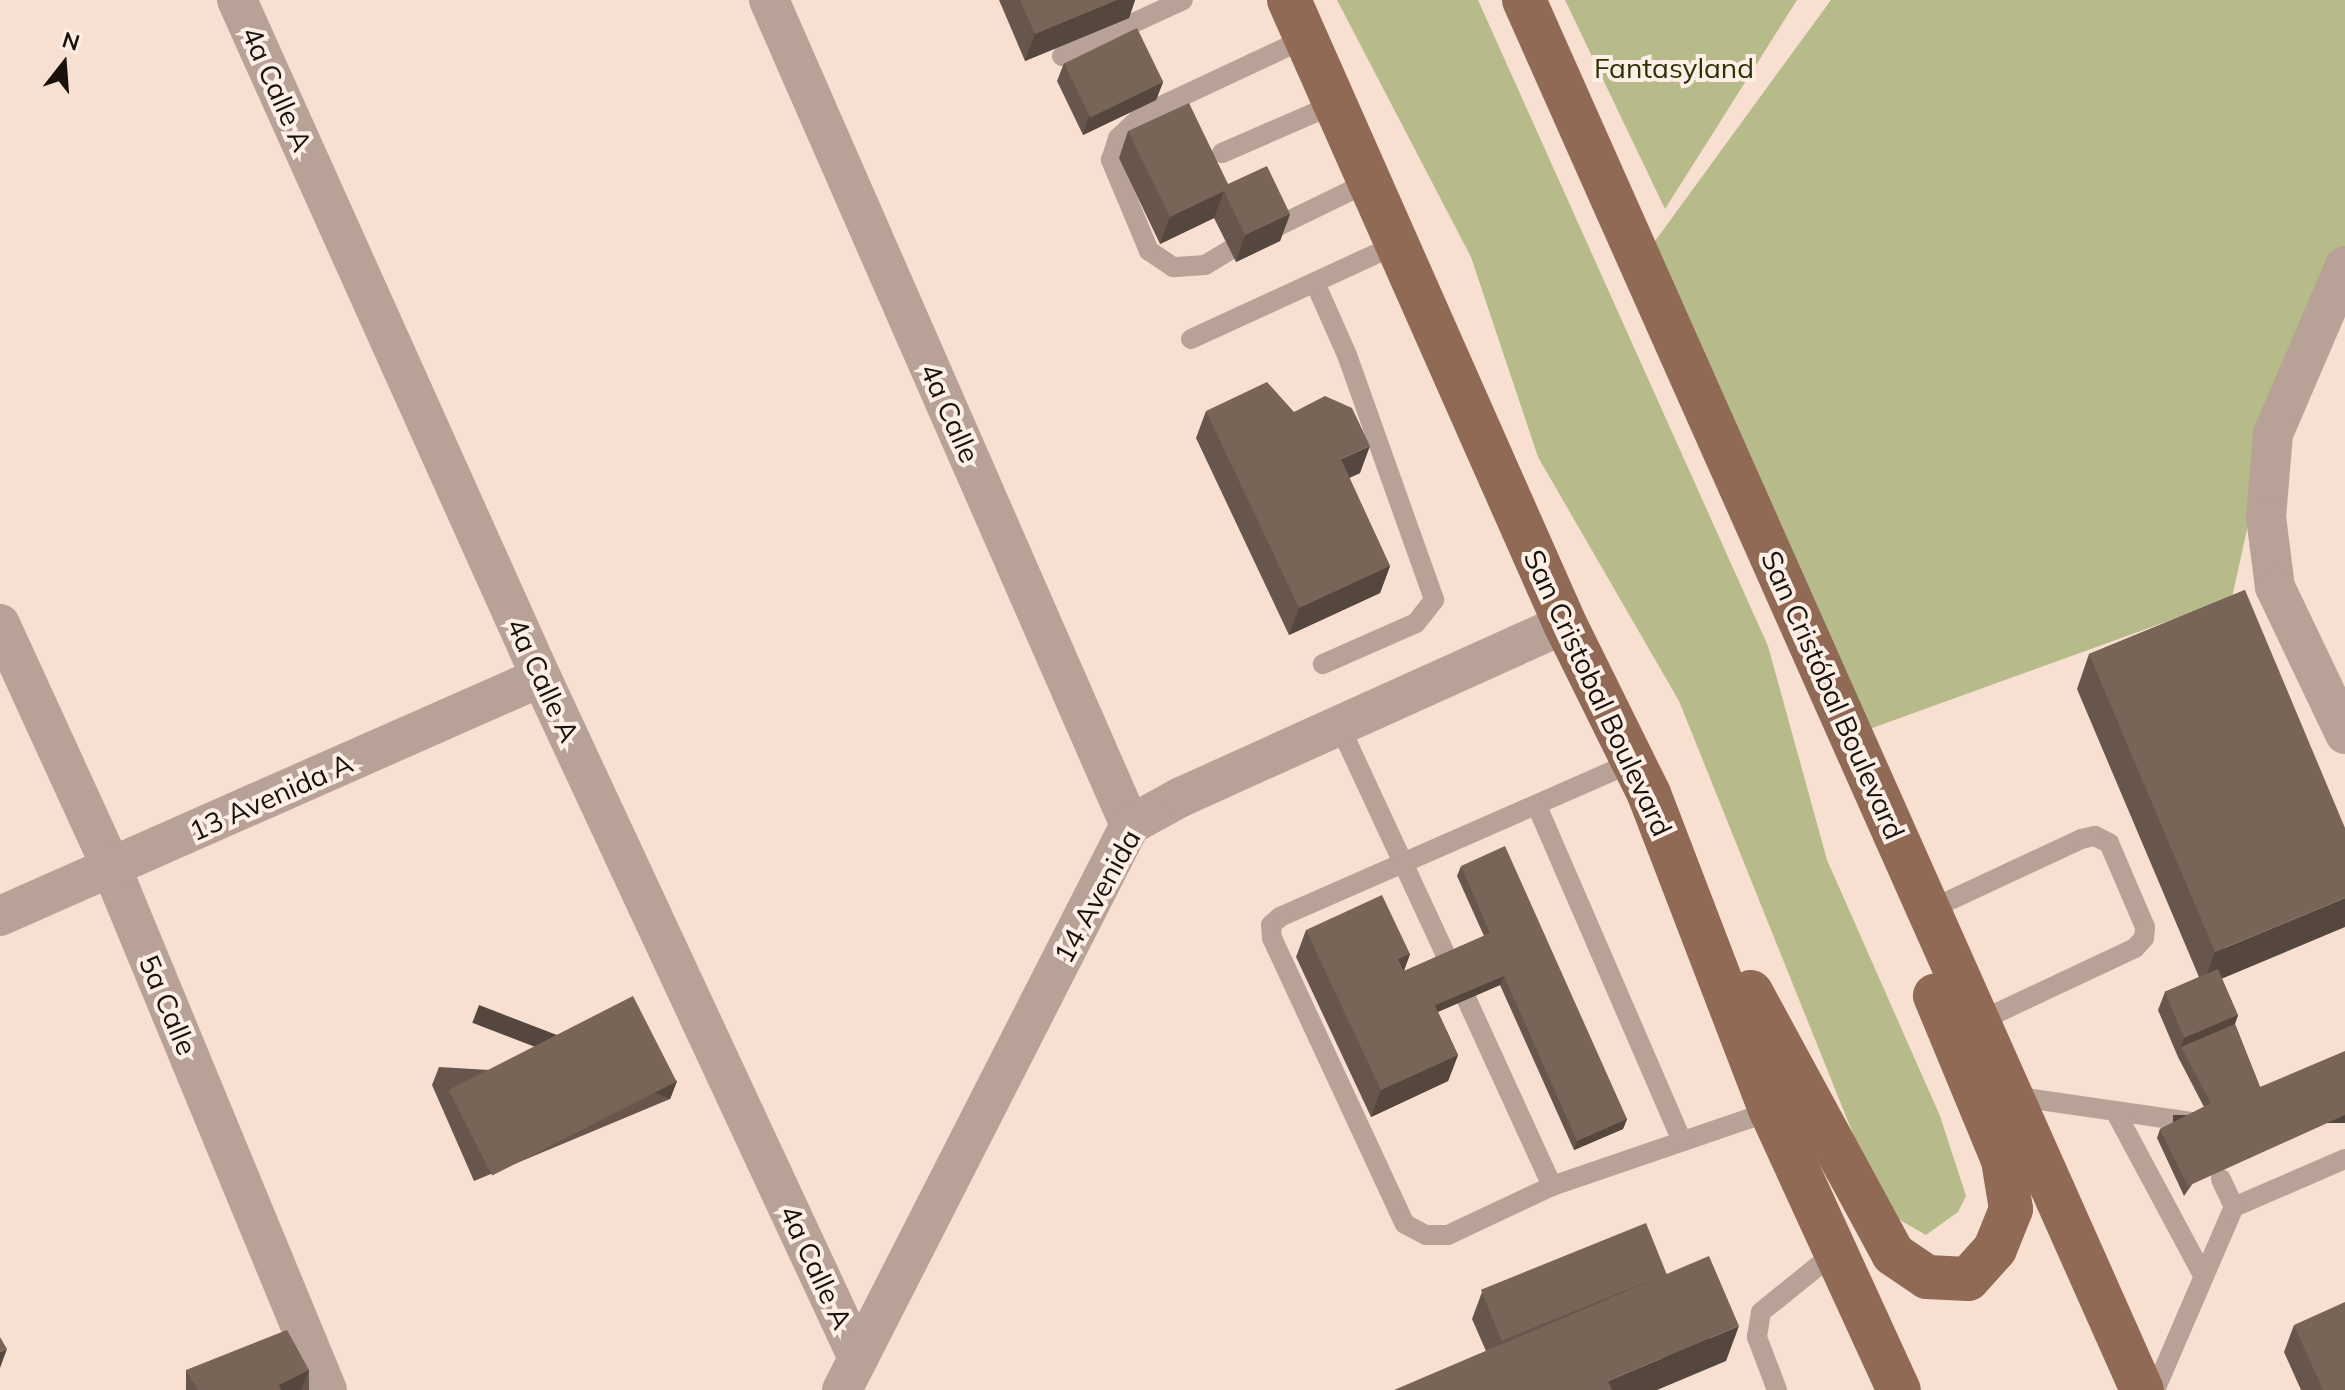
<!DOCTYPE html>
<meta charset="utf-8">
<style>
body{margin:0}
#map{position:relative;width:2345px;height:1390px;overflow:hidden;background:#f7dfd1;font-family:Mulish,sans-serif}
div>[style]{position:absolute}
.green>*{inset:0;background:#b7bb89}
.service>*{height:20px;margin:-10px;padding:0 10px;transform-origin:10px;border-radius:10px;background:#b8a297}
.minor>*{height:40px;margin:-20px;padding:0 20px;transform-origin:20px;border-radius:20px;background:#b8a297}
.primary>*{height:44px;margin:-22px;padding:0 22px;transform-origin:22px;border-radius:22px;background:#916a56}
.wall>*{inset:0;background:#68564c;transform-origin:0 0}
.shaded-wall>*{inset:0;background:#55463e;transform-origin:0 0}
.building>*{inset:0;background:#796458;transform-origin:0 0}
span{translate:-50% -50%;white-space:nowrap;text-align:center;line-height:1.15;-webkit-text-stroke:8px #fdeee6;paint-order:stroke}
.park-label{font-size:28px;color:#2f3107}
.street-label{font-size:28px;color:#19110c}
.north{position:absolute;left:24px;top:24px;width:80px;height:80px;-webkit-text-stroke:6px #fdeee6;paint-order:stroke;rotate:17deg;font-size:22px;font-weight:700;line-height:32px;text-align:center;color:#19110c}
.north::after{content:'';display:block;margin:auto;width:28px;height:36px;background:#19110c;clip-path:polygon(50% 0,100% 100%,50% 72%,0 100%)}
</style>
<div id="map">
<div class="green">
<i style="clip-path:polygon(1337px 0,1478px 0,1768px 646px,1827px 860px,1940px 1116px,1966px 1196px,1958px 1212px,1926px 1235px,1898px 1219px,1874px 1186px,1679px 701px,1538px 457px,1471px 257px)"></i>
<i style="clip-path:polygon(1565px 0,1797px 0,1665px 209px)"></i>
<i style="clip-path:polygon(1831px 0,2345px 0,2345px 261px,2269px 428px,2232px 598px,1853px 735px,1639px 263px)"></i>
</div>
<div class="service">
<i style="left:1062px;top:56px;width:133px;rotate:-24.8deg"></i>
<i style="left:1222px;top:153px;width:125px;rotate:-23.5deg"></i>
<i style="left:1274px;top:228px;width:108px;rotate:-25.9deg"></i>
<i style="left:1230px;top:250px;width:29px;rotate:149deg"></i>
<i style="left:1205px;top:265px;width:32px;rotate:176deg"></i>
<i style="left:1173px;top:267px;width:29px;rotate:-146deg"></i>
<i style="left:1149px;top:251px;width:99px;rotate:-112.7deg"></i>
<i style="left:1111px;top:160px;width:23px;rotate:-72deg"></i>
<i style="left:1118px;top:138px;width:35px;rotate:-43deg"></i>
<i style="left:1144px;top:114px;width:179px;rotate:-25.1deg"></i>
<i style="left:1316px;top:285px;width:77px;rotate:66.1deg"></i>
<i style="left:1347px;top:355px;width:260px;rotate:70.4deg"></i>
<i style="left:1434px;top:600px;width:29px;rotate:128deg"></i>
<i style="left:1416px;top:623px;width:102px;rotate:156.2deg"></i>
<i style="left:1191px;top:339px;width:228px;rotate:-24.7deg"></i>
<i style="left:1340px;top:727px;width:257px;rotate:65.1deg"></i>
<i style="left:1633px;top:762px;width:386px;rotate:156.3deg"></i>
<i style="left:1280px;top:917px;width:12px;rotate:138deg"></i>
<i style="left:1271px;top:925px;width:13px;rotate:86deg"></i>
<i style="left:1272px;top:938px;width:315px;rotate:65.1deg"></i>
<i style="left:1405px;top:1224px;width:24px;rotate:28deg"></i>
<i style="left:1426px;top:1235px;width:22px"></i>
<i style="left:1448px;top:1235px;width:115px;rotate:-25.2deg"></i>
<i style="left:1552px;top:1186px;width:231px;rotate:-18.9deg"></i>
<i style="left:1537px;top:806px;width:365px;rotate:66.6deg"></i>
<i style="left:1929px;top:910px;width:168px;rotate:-25deg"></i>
<i style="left:2081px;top:839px;width:14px;rotate:-12deg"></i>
<i style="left:2095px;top:836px;width:16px;rotate:27deg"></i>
<i style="left:2109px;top:843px;width:91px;rotate:66.8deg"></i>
<i style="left:2145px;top:927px;width:11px;rotate:95deg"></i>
<i style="left:2144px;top:938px;width:13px;rotate:132deg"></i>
<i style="left:2135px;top:948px;width:174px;rotate:154.8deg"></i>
<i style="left:1466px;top:998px;width:207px;rotate:65.4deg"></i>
<i style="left:2013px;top:1096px;width:180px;rotate:8.3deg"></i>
<i style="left:2115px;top:1111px;width:188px;rotate:61.8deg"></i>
<i style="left:2234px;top:1207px;width:121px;rotate:-23.4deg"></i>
<i style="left:1777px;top:1390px;width:57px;rotate:-110.7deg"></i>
<i style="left:1757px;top:1337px;width:25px;rotate:-81deg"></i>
<i style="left:1761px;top:1312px;width:94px;rotate:-38.9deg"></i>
<i style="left:2155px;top:1390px;width:199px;rotate:-66.7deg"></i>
<i style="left:2234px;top:1207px;width:31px;rotate:-115deg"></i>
</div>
<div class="minor">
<i style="left:237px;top:0;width:742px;rotate:65.82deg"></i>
<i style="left:541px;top:677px;width:749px;rotate:65.04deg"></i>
<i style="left:769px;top:0;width:901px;rotate:66.37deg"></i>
<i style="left:2345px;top:266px;width:183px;rotate:113.2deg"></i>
<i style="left:2273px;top:434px;width:83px;rotate:94.8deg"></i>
<i style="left:2266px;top:517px;width:71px;rotate:82.7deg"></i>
<i style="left:2275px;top:587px;width:163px;rotate:64.5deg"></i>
<i style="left:0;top:624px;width:267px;rotate:65.4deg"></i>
<i style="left:111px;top:867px;width:566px;rotate:67.56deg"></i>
<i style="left:0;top:916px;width:591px;rotate:-23.83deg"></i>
<i style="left:842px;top:1390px;width:634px;rotate:-62.99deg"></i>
<i style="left:1130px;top:825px;width:58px;rotate:-28.8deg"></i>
<i style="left:1181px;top:797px;width:421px;rotate:-24.3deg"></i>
</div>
<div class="primary">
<i style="left:1289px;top:0;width:682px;rotate:66.14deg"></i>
<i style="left:1565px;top:624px;width:190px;rotate:63.7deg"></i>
<i style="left:1649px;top:794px;width:340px;rotate:69deg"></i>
<i style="left:1771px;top:1111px;width:307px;rotate:65.4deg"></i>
<i style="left:1524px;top:0;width:1521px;rotate:66.03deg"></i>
<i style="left:1751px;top:992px;width:298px;rotate:61.5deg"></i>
<i style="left:1893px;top:1254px;width:41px;rotate:34.1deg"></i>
<i style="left:1927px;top:1277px;width:41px;rotate:2.8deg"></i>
<i style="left:1968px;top:1279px;width:40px;rotate:-48deg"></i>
<i style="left:1995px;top:1249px;width:43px;rotate:-68.2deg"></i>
<i style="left:2011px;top:1209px;width:50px;rotate:-99.3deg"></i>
<i style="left:2003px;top:1160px;width:178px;rotate:-112.5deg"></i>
</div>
<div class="wall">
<i style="clip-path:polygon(999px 0,1135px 0,1129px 18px,1025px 61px)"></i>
<i style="clip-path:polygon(1064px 63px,1163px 82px,1156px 100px,1083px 135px,1057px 81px)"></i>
<i style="clip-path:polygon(1128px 131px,1228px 184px,1290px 214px,1280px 241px,1236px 262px,1214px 218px,1160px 244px,1119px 158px)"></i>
<i style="clip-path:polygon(1206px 411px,1360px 473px,1349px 478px,1390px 566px,1380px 593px,1289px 635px,1196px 438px)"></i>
<i style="clip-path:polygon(2245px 590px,2222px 979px,2238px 1015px,2235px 1024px,2260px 1087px,2184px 1196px,2157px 1138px,2160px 1129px,2204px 1107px,2178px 1057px,2158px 1010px,2165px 992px,2199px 977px,2077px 689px,2089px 654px)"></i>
<i style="clip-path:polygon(1461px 866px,1627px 1119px,1623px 1129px,1574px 1150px,1500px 985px,1438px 1012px,1458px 1055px,1448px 1081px,1371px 1117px,1296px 957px,1306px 930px,1410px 954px,1404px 971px,1484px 936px,1457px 876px)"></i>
<i style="clip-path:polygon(439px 1067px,677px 1081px,670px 1099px,474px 1181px,432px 1085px)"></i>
<i style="clip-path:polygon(1667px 1274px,1726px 1361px,1486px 1351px,1472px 1319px,1482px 1292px)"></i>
<i style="clip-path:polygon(2294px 1325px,2345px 1390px,2301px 1390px,2284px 1352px)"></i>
<i style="left:186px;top:1370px;width:123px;height:22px"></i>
</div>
<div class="shaded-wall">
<i style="clip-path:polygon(1117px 0,1135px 0,1129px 18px,1025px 61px,1035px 34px)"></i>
<i style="clip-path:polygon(1163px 82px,1156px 100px,1083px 135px,1089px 116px)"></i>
<i style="clip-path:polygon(1224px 191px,1214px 218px,1160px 244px,1170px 217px)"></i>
<i style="clip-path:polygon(1290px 214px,1280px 241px,1236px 262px,1245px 235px)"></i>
<i style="clip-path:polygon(1370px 446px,1360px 473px,1331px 486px,1341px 459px)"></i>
<i style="clip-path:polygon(1390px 566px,1380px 593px,1289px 635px,1299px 608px)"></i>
<i style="clip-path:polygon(2345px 898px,2345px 927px,2202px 987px,2215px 952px)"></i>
<i style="clip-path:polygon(1410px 954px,1400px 980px,1398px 959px)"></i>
<i style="clip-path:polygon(1504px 976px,1500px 985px,1407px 1025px,1410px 1016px)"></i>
<i style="clip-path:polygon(2238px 1015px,2231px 1034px,2181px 1047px,2184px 1038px)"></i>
<i style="clip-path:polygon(1458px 1055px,1448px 1081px,1371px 1117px,1381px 1090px)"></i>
<i style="left:677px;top:1081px;width:19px;height:212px;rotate:111deg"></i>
<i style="left:2345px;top:1115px;width:8px;height:172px;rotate:90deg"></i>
<i style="clip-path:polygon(1627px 1119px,1623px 1129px,1574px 1150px,1577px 1141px)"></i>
<i style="clip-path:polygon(1739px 1326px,1726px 1361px,1657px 1390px,1605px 1390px,1608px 1381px)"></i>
<i style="clip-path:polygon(7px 1349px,0 1368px,0 1352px)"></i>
<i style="clip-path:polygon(309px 1370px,301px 1390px,277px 1390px,279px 1385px)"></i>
</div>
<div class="building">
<i style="clip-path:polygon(1020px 0,1117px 0,1035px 34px)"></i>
<i style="left:1137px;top:28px;width:60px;height:81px;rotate:64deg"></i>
<i style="clip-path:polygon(1189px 103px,1228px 184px,1267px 166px,1290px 214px,1245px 235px,1224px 191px,1170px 217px,1128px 131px)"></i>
<i style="clip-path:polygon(1267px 382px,1294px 412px,1325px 396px,1352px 408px,1370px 446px,1341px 459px,1390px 566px,1299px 608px,1206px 411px)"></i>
<i style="clip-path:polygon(2245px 590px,2345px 828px,2345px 898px,2215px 952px,2089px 654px)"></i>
<i style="clip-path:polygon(1505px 846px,1627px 1119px,1577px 1141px,1504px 976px,1435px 1005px,1429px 993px,1416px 998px,1404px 971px,1490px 933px,1461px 866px)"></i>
<i style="clip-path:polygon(1382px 895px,1410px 954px,1398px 959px,1416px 998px,1429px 993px,1458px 1055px,1381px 1090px,1306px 930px)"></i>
<i style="left:2218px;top:969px;width:50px;height:58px;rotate:67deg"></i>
<i style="left:633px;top:996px;width:96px;height:207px;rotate:63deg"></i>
<i style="clip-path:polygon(2235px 1024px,2260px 1087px,2345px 1051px,2345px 1115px,2188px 1186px,2160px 1129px,2211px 1103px,2181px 1047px)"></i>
<i style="left:1646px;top:1223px;width:55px;height:178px;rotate:68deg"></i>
<i style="clip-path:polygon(1709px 1256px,1739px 1326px,1608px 1381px,1612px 1390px,1394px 1390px)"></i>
<i style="clip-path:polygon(2345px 1302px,2345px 1390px,2323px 1390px,2294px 1325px)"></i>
<i style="clip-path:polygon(287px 1330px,309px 1370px,279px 1385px,281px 1390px,198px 1390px,186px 1370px)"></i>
<i style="clip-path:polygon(0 1337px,7px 1349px,0 1352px)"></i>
</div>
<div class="park-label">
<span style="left:1674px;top:68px">Fantasyland</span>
</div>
<div class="street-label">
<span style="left:277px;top:89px;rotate:66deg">4a Calle A</span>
<span style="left:950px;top:413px;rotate:66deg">4a Calle</span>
<span style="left:543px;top:680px;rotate:65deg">4a Calle A</span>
<span style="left:1598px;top:693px;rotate:65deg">San Cristobal Boulevard</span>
<span style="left:1833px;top:695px;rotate:66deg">San Cristóbal Boulevard</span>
<span style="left:271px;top:797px;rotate:-24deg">13 Avenida A</span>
<span style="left:1097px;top:896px;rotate:-61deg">14 Avenida</span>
<span style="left:168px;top:1005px;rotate:67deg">5a Calle</span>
<span style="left:816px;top:1267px;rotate:65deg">4a Calle A</span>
</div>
<div class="north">N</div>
</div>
